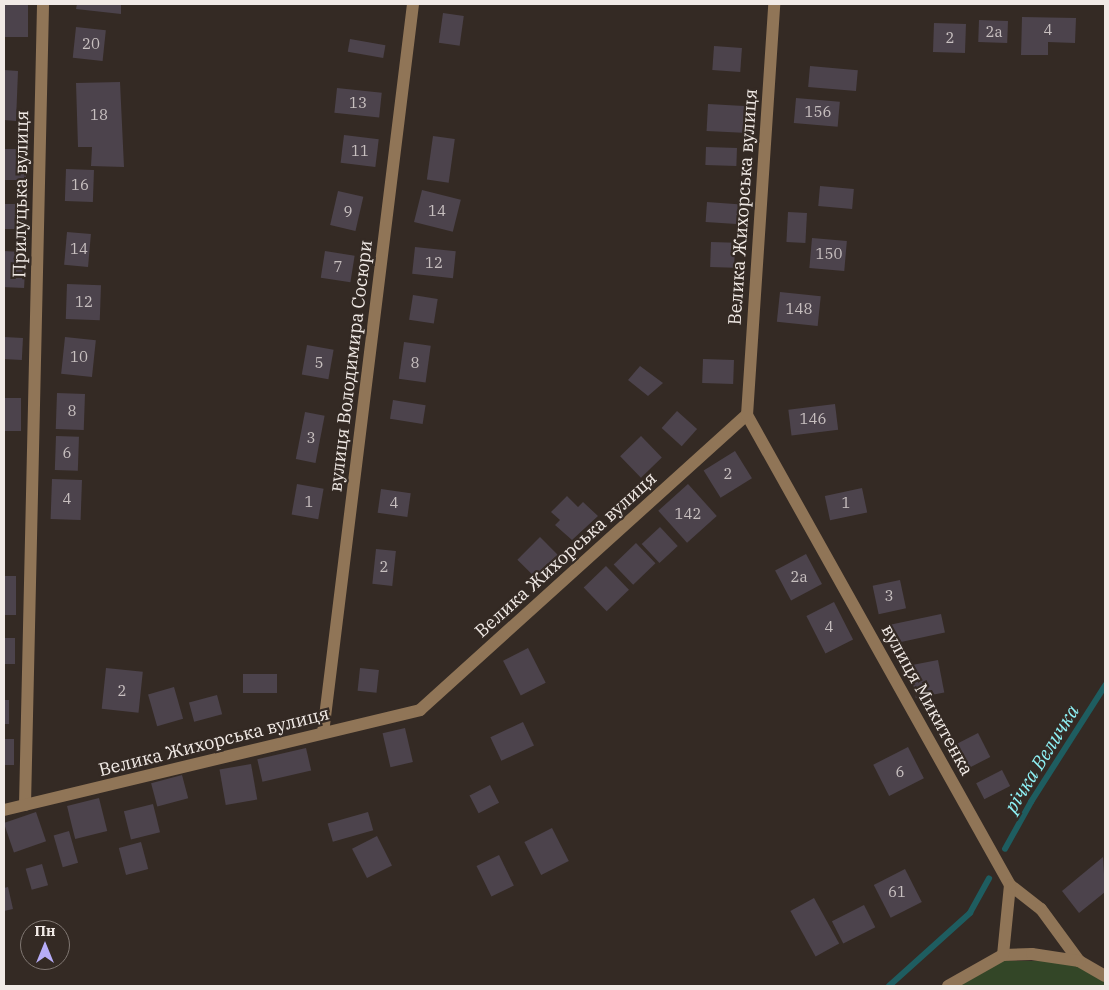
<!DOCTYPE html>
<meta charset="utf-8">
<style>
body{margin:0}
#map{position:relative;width:1109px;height:990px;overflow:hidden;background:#342a24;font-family:"IBM Plex Serif",serif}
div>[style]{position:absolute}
.green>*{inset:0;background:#334627}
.stream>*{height:5.5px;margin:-2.75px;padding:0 2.75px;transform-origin:2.75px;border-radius:2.75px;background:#1e5d60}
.building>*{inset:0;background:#4c434c;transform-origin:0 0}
.minor>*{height:12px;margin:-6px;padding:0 6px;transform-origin:6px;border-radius:6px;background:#907557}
span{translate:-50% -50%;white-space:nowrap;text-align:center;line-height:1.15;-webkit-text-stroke:4.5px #342a24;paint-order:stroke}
.number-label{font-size:15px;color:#c8c0c0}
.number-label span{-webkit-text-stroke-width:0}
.street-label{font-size:18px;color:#f1eae6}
.water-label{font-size:19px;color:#8ff2f6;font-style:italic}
.frame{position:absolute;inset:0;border:5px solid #f1eae6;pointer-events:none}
.north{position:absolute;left:20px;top:920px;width:50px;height:50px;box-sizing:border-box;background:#342a24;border:1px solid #807772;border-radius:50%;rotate:0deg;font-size:14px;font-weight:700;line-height:20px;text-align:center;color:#f1eae6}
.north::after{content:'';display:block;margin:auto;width:18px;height:22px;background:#b6acf8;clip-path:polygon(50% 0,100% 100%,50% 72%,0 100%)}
</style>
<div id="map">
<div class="green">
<i style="clip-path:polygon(993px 961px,1079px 961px,1105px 972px,1105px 986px,950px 986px)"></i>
</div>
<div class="stream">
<i style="left:1005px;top:849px;width:54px;rotate:-61deg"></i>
<i style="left:1031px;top:802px;width:138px;rotate:-57.5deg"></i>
<i style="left:889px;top:986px;width:109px;rotate:-42deg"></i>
<i style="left:970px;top:913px;width:39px;rotate:-61deg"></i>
</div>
<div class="building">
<i style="left:4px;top:4px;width:24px;height:33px"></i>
<i style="clip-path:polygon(77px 4px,121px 4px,121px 14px,76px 9px)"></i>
<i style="left:443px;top:13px;width:21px;height:30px;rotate:8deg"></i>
<i style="clip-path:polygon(1022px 17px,1076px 18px,1075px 43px,1048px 42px,1048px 55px,1021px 55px)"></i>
<i style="left:979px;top:20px;width:29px;height:22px;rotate:2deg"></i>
<i style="left:934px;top:23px;width:32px;height:29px;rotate:2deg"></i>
<i style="left:76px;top:27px;width:30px;height:31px;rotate:6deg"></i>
<i style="left:350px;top:39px;width:36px;height:13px;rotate:10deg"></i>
<i style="left:714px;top:46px;width:28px;height:24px;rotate:4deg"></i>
<i style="left:810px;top:66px;width:48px;height:21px;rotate:5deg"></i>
<i style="clip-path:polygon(4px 70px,18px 71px,16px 121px,4px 120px)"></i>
<i style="clip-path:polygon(120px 82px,124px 167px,91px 166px,92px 147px,78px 147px,76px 83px)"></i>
<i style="left:337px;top:88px;width:45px;height:25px;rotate:6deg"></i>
<i style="left:796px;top:98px;width:44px;height:25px;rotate:5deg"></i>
<i style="left:708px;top:104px;width:36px;height:27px;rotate:3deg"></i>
<i style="left:344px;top:135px;width:35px;height:28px;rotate:7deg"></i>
<i style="left:433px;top:136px;width:22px;height:44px;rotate:8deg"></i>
<i style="left:706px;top:147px;width:31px;height:18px;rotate:2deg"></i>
<i style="left:4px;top:149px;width:22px;height:31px"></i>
<i style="left:66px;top:169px;width:28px;height:32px;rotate:2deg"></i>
<i style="left:820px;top:186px;width:34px;height:20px;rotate:5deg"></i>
<i style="left:422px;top:190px;width:40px;height:33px;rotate:14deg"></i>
<i style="left:338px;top:191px;width:26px;height:35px;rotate:13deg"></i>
<i style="left:707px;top:202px;width:31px;height:20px;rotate:4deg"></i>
<i style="left:4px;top:204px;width:21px;height:25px"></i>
<i style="left:788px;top:212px;width:19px;height:30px;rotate:3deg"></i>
<i style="left:67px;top:232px;width:24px;height:33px;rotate:5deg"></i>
<i style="left:812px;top:238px;width:35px;height:30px;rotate:5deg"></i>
<i style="left:711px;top:242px;width:24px;height:25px;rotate:2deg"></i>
<i style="left:415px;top:247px;width:41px;height:27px;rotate:6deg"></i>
<i style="left:4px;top:251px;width:22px;height:36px;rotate:3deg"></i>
<i style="left:325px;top:251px;width:30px;height:27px;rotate:9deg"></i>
<i style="left:67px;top:284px;width:34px;height:35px;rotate:2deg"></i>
<i style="left:780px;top:292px;width:41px;height:30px;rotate:6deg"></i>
<i style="left:413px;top:295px;width:25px;height:25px;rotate:9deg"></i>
<i style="left:4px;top:337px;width:19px;height:22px;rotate:3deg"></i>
<i style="left:65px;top:337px;width:31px;height:37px;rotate:6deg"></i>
<i style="left:404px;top:342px;width:27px;height:37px;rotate:8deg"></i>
<i style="left:307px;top:345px;width:27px;height:30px;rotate:10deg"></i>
<i style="left:703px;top:359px;width:31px;height:24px;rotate:2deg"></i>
<i style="clip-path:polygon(640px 366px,663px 383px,648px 396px,628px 380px)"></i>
<i style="left:57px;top:393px;width:28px;height:36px;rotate:2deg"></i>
<i style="left:4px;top:398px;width:17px;height:33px"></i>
<i style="left:393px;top:400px;width:33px;height:19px;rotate:9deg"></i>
<i style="left:835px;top:404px;width:26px;height:47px;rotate:83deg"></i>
<i style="left:677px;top:411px;width:27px;height:23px;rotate:42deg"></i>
<i style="left:305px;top:412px;width:20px;height:48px;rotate:11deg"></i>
<i style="left:56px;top:436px;width:23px;height:34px;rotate:2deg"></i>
<i style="left:641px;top:436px;width:30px;height:29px;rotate:46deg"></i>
<i style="left:735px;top:451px;width:32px;height:37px;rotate:58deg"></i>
<i style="left:52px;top:479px;width:30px;height:40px;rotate:2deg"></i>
<i style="left:297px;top:484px;width:27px;height:31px;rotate:10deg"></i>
<i style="left:688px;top:484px;width:43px;height:40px;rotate:48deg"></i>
<i style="left:862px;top:488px;width:25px;height:38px;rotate:78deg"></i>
<i style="left:381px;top:489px;width:30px;height:24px;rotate:8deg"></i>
<i style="clip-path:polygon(567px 496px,578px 507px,583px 502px,598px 516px,572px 540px,555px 525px,560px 520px,551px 512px)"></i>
<i style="left:660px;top:527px;width:26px;height:25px;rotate:47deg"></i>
<i style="left:540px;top:537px;width:25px;height:32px;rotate:45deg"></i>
<i style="left:636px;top:543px;width:28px;height:31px;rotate:46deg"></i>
<i style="left:376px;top:549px;width:20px;height:35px;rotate:6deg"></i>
<i style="left:806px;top:554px;width:34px;height:35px;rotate:62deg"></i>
<i style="left:606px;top:566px;width:33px;height:31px;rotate:46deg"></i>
<i style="left:4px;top:576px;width:12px;height:39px"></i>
<i style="left:900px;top:580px;width:29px;height:28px;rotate:78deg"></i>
<i style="left:834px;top:602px;width:42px;height:31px;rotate:63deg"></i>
<i style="left:941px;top:614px;width:19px;height:52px;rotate:78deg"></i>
<i style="left:4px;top:638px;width:11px;height:26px"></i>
<i style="left:528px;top:648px;width:39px;height:28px;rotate:63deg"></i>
<i style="left:938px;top:660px;width:33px;height:29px;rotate:79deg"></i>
<i style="left:106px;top:668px;width:37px;height:41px;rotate:6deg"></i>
<i style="left:360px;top:668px;width:19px;height:23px;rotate:6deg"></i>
<i style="left:243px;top:674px;width:34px;height:19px"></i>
<i style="left:174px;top:687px;width:33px;height:27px;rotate:74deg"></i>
<i style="left:217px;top:695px;width:20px;height:29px;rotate:75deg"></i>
<i style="left:4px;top:700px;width:5px;height:24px"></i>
<i style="left:523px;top:722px;width:26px;height:36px;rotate:65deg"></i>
<i style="left:405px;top:728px;width:35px;height:23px;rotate:77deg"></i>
<i style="left:978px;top:733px;width:27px;height:29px;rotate:63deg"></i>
<i style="left:4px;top:739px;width:10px;height:26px"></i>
<i style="left:908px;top:747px;width:35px;height:39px;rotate:63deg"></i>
<i style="left:306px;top:748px;width:23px;height:50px;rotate:77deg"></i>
<i style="left:251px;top:764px;width:36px;height:32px;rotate:80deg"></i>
<i style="left:1002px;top:770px;width:18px;height:29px;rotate:63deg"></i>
<i style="left:182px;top:775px;width:24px;height:32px;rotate:75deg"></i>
<i style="left:490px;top:785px;width:20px;height:23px;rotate:63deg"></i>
<i style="left:99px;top:798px;width:34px;height:33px;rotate:76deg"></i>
<i style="left:153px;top:804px;width:29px;height:30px;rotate:76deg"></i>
<i style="left:36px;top:812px;width:31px;height:34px;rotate:71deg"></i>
<i style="left:368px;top:812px;width:19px;height:42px;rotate:74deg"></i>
<i style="left:552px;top:828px;width:37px;height:31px;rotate:63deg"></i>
<i style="left:69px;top:831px;width:33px;height:16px;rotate:74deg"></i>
<i style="left:377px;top:836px;width:33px;height:28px;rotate:63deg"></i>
<i style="left:141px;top:842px;width:28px;height:23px;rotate:75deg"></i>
<i style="left:499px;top:855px;width:34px;height:25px;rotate:64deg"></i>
<i style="clip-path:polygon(1103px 857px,1105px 892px,1079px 913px,1062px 891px)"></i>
<i style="left:42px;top:864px;width:22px;height:17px;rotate:74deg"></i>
<i style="left:905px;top:869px;width:37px;height:35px;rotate:63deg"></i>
<i style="clip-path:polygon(8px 887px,13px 909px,4px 911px,4px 888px)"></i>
<i style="left:814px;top:898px;width:52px;height:27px;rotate:61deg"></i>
<i style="left:864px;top:905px;width:25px;height:36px;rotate:63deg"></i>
</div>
<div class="minor">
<i style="left:747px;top:415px;width:539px;rotate:60.77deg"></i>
<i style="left:1010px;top:885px;width:39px;rotate:38deg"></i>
<i style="left:1041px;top:909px;width:64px;rotate:53.8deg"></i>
<i style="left:1079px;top:961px;width:30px;rotate:30deg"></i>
<i style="left:323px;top:733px;width:735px;rotate:-82.96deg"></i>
<i style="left:25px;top:805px;width:801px;rotate:-88.71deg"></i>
<i style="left:4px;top:810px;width:428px;rotate:-13.5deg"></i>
<i style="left:420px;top:710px;width:440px;rotate:-42.1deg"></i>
<i style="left:747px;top:415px;width:412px;rotate:-86.2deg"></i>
<i style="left:1003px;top:955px;width:29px;rotate:-2deg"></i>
<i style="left:1032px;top:954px;width:48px;rotate:8.5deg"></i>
<i style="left:948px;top:986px;width:63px;rotate:-29.4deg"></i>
<i style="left:1003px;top:955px;width:70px;rotate:-84.3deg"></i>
</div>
<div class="number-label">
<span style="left:1048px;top:30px">4</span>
<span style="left:994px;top:32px">2а</span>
<span style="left:950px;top:38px">2</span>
<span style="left:91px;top:44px">20</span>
<span style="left:358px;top:103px">13</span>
<span style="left:818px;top:112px">156</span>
<span style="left:99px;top:115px">18</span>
<span style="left:360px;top:151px">11</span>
<span style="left:80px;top:185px">16</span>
<span style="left:437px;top:211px">14</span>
<span style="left:348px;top:212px">9</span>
<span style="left:79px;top:249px">14</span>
<span style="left:829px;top:254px">150</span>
<span style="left:434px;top:263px">12</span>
<span style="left:338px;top:267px">7</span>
<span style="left:84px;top:302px">12</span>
<span style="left:799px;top:309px">148</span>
<span style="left:79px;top:357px">10</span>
<span style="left:319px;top:363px">5</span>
<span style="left:415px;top:363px">8</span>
<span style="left:72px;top:411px">8</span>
<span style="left:813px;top:419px">146</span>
<span style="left:311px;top:438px">3</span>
<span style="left:67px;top:453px">6</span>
<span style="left:728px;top:474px">2</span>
<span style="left:67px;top:499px">4</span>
<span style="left:309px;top:502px">1</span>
<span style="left:394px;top:503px">4</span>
<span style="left:846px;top:503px">1</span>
<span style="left:688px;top:514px">142</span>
<span style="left:384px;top:567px">2</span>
<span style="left:799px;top:577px">2а</span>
<span style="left:889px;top:596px">3</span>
<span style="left:829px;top:627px">4</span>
<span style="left:122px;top:691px">2</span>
<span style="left:900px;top:772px">6</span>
<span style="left:897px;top:892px">61</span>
</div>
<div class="street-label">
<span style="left:21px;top:194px;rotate:-89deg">Прилуцька вулиця</span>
<span style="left:743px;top:207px;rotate:-86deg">Велика Жихорська вулиця</span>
<span style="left:351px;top:366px;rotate:-83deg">вулиця Володимира Сосюри</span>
<span style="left:566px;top:555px;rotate:-42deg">Велика Жихорська вулиця</span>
<span style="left:927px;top:700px;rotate:61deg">вулиця Микитенка</span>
<span style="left:214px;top:742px;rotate:-14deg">Велика Жихорська вулиця</span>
</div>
<div class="water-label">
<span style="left:1042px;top:759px;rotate:-58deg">річка Величка</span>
</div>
<div class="frame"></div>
<div class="north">Пн</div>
</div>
